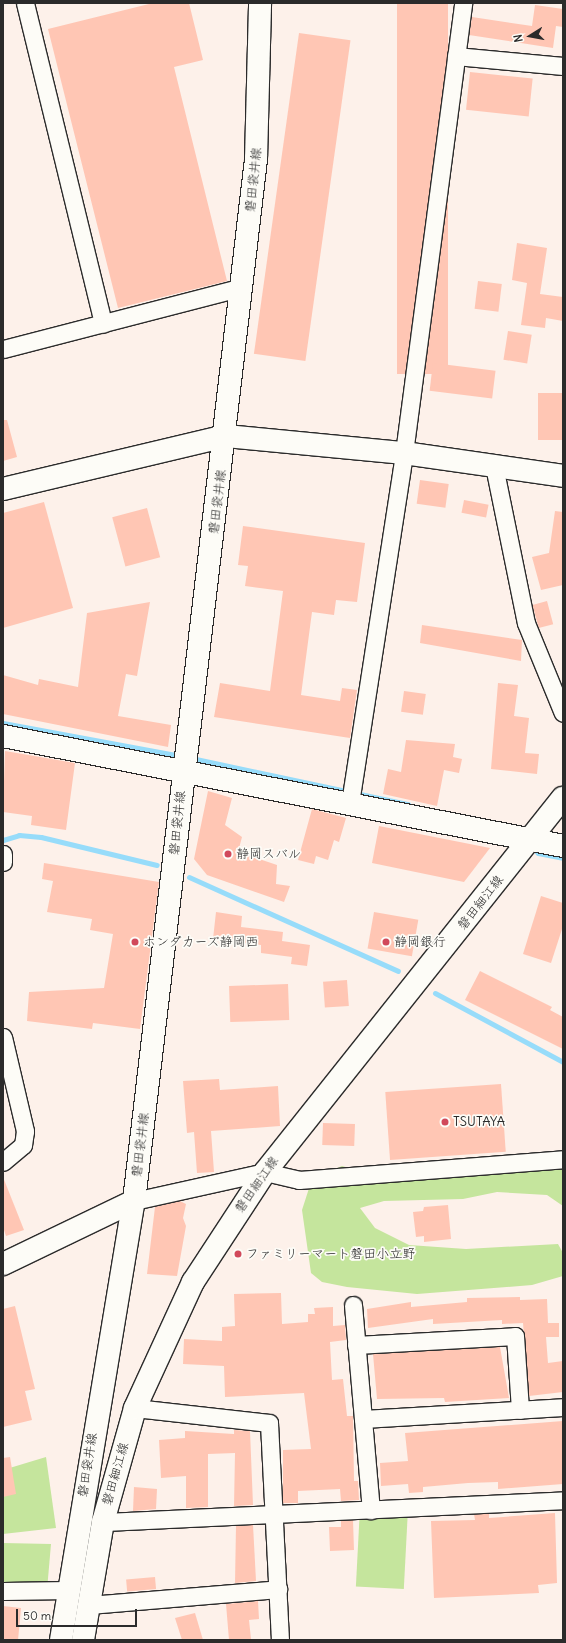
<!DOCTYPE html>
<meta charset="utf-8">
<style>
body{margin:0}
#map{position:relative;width:566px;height:1643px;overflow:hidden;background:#fdf1ea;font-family:Delius,"Klee One",sans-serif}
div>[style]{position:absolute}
.green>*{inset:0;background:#c5e59d;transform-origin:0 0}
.stream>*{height:5px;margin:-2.5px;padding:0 2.5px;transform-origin:2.5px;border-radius:2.5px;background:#97dcfa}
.building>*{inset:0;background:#ffc6b4;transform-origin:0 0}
.roads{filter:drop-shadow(1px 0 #2b2b2b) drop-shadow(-1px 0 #2b2b2b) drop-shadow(0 1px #2b2b2b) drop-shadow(0 -1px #2b2b2b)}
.street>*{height:17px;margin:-8.5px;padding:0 8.5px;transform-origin:8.5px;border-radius:8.5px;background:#fdfcf7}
.secondary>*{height:22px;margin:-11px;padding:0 11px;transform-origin:11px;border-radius:11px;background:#fdfcf7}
.dots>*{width:11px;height:11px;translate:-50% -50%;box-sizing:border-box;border:2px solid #fdfcf7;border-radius:50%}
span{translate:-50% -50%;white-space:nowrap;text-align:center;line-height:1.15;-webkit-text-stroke:3.5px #fdfcf7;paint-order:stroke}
.street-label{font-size:13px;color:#2b2b2b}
.poi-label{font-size:13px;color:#2b2b2b}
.left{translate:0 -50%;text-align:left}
.frame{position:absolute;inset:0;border:4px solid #2b2b2b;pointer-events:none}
.north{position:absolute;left:510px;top:16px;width:40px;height:40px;-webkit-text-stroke:3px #fdfcf7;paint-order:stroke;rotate:259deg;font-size:11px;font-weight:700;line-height:16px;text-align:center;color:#2b2b2b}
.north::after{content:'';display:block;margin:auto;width:14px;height:18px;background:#2b2b2b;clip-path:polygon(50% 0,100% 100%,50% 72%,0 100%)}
.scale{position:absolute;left:16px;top:1609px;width:121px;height:18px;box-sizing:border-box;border:2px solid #2b2b2b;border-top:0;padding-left:5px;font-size:12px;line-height:14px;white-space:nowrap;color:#2b2b2b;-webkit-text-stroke:3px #fdfcf7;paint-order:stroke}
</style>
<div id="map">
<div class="green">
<i style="clip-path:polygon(563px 1160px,563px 1206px,547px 1195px,497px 1192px,463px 1199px,384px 1201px,360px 1208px,375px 1228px,409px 1245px,466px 1249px,558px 1244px,563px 1253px,563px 1276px,532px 1285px,417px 1294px,347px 1287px,322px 1282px,311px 1273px,302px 1210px,312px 1179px,342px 1166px,370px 1174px,418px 1180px)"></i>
<i style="clip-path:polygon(46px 1457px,56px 1528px,3px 1534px,3px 1470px)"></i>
<i style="left:408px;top:1509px;width:80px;height:48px;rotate:93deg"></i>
<i style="clip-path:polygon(3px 1543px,51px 1544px,47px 1590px,3px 1592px)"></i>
</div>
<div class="stream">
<i style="left:3px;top:723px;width:181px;rotate:10.5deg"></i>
<i style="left:191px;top:758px;width:222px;rotate:12deg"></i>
<i style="left:3px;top:840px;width:17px;rotate:-17deg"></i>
<i style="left:19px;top:835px;width:22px;rotate:5deg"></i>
<i style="left:41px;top:837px;width:119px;rotate:13.6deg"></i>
<i style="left:533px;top:848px;width:7px;rotate:45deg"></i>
<i style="left:538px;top:853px;width:25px;rotate:11deg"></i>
<i style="left:189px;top:877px;width:229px;rotate:24.2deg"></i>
<i style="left:435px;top:993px;width:145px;rotate:28.3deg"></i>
</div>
<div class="building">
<i style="clip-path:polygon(153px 3px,189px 3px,203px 60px,174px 67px,227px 281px,118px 308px,48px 29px)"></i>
<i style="left:397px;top:3px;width:51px;height:371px"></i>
<i style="clip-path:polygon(535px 5px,563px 9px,563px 27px,556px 26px,553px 48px,469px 35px,472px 17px,532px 26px)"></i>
<i style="left:299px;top:33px;width:52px;height:324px;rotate:8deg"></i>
<i style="left:470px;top:72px;width:63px;height:38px;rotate:6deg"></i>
<i style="clip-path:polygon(517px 243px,547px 248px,540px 294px,563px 297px,563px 321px,546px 318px,545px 328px,521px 325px,527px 283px,512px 280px)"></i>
<i style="left:478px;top:281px;width:24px;height:28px;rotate:7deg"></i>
<i style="left:508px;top:331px;width:24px;height:29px;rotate:9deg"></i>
<i style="left:433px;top:363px;width:63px;height:28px;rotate:7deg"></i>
<i style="left:538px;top:393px;width:25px;height:47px"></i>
<i style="clip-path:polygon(3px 420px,7px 420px,17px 457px,3px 461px)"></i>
<i style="left:420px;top:480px;width:29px;height:24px;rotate:8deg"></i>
<i style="left:464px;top:500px;width:25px;height:13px;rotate:11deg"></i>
<i style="clip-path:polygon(44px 502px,73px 608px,3px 628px,3px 513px)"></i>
<i style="left:147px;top:508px;width:51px;height:36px;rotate:75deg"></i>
<i style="clip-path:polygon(555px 511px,563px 512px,563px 585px,541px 590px,532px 557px,549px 553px)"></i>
<i style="clip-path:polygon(243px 526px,365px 543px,357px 602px,336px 600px,334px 615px,312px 612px,301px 695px,340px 701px,342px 688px,357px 690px,350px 738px,214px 717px,220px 683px,270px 691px,283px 591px,245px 586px,248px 566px,238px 565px)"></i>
<i style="left:547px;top:601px;width:24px;height:15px;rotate:75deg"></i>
<i style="clip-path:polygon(150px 602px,137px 676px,126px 674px,118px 716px,171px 725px,168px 747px,3px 714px,3px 675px,38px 685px,39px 679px,78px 687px,87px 613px)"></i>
<i style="clip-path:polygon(422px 625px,522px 640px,521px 661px,420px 643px)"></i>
<i style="clip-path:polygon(498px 683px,518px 685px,514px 716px,529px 718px,525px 753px,539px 754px,537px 774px,491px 769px)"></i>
<i style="left:404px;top:691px;width:22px;height:21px;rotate:8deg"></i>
<i style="clip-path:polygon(406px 740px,455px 744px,453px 757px,462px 759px,459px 773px,444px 770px,437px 806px,383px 794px,388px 769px,401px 772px)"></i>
<i style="clip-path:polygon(5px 751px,75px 763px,66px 830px,31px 825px,32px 816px,3px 812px)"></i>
<i style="clip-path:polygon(208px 791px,232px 798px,225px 825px,242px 837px,238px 852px,277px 865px,276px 884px,290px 886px,284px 902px,207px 875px,194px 859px)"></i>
<i style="clip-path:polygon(312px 809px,346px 818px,339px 842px,334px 840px,328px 860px,316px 856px,314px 864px,298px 860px)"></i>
<i style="clip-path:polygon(379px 826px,490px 848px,464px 882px,372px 863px)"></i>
<i style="clip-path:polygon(44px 863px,159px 882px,140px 1029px,93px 1023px,92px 1029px,27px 1021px,29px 992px,104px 988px,113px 934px,90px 930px,92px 919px,47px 912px,53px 881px,42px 879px)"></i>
<i style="clip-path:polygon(541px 896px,563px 903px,563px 926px,551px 963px,523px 954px)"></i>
<i style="clip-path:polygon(216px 912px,242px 916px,241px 927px,283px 932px,282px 941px,310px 945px,307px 966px,291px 964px,292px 957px,261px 953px,261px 945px,213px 939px)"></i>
<i style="left:374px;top:912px;width:45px;height:37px;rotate:10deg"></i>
<i style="clip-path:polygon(480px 971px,552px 1007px,550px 1010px,563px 1017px,563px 1049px,465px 1000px)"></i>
<i style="left:347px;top:980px;width:26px;height:24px;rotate:86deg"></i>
<i style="left:288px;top:984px;width:36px;height:59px;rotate:88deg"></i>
<i style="clip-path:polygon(219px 1079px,220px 1090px,278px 1086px,280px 1126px,211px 1131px,214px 1172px,197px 1173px,194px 1132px,187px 1133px,183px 1081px)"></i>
<i style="left:501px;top:1084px;width:68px;height:116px;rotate:86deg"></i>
<i style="left:323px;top:1123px;width:32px;height:22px;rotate:2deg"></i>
<i style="clip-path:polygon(3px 1177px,24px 1230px,6px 1236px,3px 1227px)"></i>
<i style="clip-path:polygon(180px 1201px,186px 1204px,183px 1218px,186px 1226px,177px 1276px,147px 1274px,155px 1207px)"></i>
<i style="clip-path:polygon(448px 1205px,451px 1239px,424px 1242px,424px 1236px,416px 1237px,413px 1212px,423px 1211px,424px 1207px)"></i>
<i style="clip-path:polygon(281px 1293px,282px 1324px,308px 1322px,308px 1314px,315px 1314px,314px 1308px,333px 1307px,333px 1326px,345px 1325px,346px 1340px,330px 1342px,332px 1380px,343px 1379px,347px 1416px,353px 1416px,354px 1481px,358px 1481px,359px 1500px,341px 1501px,340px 1489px,298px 1491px,298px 1503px,283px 1503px,283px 1450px,311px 1449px,304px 1393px,225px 1397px,224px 1366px,183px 1364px,184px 1339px,222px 1341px,222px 1327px,235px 1326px,234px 1294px)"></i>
<i style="clip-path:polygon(520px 1297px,520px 1300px,547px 1299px,548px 1323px,559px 1323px,559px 1337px,546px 1337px,548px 1363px,563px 1361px,563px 1392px,529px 1396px,523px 1323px,502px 1324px,502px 1320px,433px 1324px,433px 1319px,368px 1328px,367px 1309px,411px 1302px,411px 1307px,467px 1302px,467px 1298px)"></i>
<i style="clip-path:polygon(15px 1306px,35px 1389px,25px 1391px,32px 1420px,3px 1427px,3px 1309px)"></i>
<i style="clip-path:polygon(500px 1347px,509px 1398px,445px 1402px,444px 1398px,377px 1399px,373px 1354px)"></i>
<i style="clip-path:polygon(563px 1421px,563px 1484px,498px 1489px,498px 1482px,468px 1483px,423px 1487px,423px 1492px,409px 1493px,408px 1484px,381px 1486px,380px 1463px,408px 1461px,405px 1433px)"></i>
<i style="clip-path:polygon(234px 1430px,250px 1431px,253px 1505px,234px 1506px,235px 1453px,208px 1454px,208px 1507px,186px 1508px,186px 1476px,161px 1478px,159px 1440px,185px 1438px,185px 1431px,234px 1434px)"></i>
<i style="clip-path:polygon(10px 1457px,16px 1494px,3px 1497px,3px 1458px)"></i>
<i style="clip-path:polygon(134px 1487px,157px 1489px,156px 1509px,133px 1511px)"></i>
<i style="clip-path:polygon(555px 1513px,557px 1583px,538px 1585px,539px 1593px,434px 1598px,431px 1521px,475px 1520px,474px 1514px,489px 1514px,489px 1518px)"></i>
<i style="clip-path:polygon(353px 1520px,354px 1550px,330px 1551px,329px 1527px,341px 1527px,341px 1521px)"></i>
<i style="clip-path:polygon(253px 1525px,256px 1581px,235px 1583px,236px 1526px)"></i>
<i style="left:155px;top:1577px;width:12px;height:29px;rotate:85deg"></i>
<i style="clip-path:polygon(258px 1601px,259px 1619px,249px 1620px,251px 1639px,229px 1640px,226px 1604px)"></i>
<i style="clip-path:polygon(3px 1606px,21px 1608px,18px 1640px,3px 1640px)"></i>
<i style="clip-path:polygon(195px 1613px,203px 1640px,182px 1640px,175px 1618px)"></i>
</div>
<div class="roads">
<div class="street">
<i style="left:25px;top:3px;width:330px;rotate:76.3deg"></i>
<i style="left:456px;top:56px;width:107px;rotate:5.3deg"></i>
<i style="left:3px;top:349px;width:247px;rotate:-14.5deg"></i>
<i style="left:494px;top:466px;width:160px;rotate:78.5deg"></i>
<i style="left:526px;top:623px;width:97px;rotate:67.7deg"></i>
<i style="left:350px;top:803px;width:354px;rotate:-81.2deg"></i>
<i style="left:404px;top:453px;width:454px;rotate:-82.5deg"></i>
<i style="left:3px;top:854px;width:8px;rotate:90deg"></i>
<i style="left:3px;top:1037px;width:97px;rotate:76.8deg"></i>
<i style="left:25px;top:1131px;width:14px;rotate:98deg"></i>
<i style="left:23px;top:1145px;width:26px;rotate:140deg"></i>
<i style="left:134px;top:1201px;width:134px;rotate:-12.5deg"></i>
<i style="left:265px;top:1172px;width:35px;rotate:13deg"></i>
<i style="left:299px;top:1180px;width:265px;rotate:-4.5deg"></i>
<i style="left:353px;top:1305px;width:206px;rotate:85deg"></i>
<i style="left:356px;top:1345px;width:159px;rotate:-3.2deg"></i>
<i style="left:515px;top:1336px;width:74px;rotate:86.1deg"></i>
<i style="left:135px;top:1408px;width:135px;rotate:6.4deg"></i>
<i style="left:269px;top:1423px;width:217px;rotate:87.1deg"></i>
<i style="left:363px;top:1419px;width:200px;rotate:-3.4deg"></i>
<i style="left:103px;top:1522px;width:461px;rotate:-2.7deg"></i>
<i style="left:3px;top:1591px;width:66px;rotate:-0.9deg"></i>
<i style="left:89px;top:1605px;width:190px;rotate:-4.8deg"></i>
</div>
<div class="secondary">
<i style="left:3px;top:489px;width:229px;rotate:-13.4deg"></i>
<i style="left:226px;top:436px;width:179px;rotate:5.5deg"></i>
<i style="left:404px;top:453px;width:161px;rotate:8.2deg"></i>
<i style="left:3px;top:736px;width:571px;rotate:11.11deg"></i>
<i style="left:3px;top:1264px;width:145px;rotate:-25.7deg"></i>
<i style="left:61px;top:1640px;width:445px;rotate:-80.6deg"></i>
<i style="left:134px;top:1201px;width:1049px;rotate:-83.32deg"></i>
<i style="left:256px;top:159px;width:156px;rotate:-88.5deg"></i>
<i style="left:83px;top:1640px;width:120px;rotate:-80.4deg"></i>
<i style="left:103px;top:1522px;width:118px;rotate:-74.3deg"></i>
<i style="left:135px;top:1408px;width:139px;rotate:-65.3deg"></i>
<i style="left:193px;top:1282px;width:131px;rotate:-56.8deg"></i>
<i style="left:265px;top:1172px;width:478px;rotate:-51.5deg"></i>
</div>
</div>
<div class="dots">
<i style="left:228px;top:854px;background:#d1495b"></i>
<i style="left:135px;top:942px;background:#d1495b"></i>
<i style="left:386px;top:942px;background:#d1495b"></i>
<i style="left:445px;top:1122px;background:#d1495b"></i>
<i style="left:238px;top:1254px;background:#d1495b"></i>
</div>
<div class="street-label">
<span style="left:254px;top:180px;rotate:-84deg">磐田袋井線</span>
<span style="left:218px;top:502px;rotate:-83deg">磐田袋井線</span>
<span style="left:178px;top:823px;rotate:-84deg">磐田袋井線</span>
<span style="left:481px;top:903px;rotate:-52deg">磐田細江線</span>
<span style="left:141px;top:1145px;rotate:-83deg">磐田袋井線</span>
<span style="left:257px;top:1185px;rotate:-55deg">磐田細江線</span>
<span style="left:88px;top:1465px;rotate:-81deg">磐田袋井線</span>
<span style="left:116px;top:1474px;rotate:-74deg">磐田細江線</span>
</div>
<div class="poi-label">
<span class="left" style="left:236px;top:854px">静岡スバル</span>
<span class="left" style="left:143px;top:942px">ホンダカーズ静岡西</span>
<span class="left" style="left:394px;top:942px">静岡銀行</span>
<span class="left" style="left:453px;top:1122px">TSUTAYA</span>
<span class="left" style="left:246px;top:1254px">ファミリーマート磐田小立野</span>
</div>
<div class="frame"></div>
<div class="north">N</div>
<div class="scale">50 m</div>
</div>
